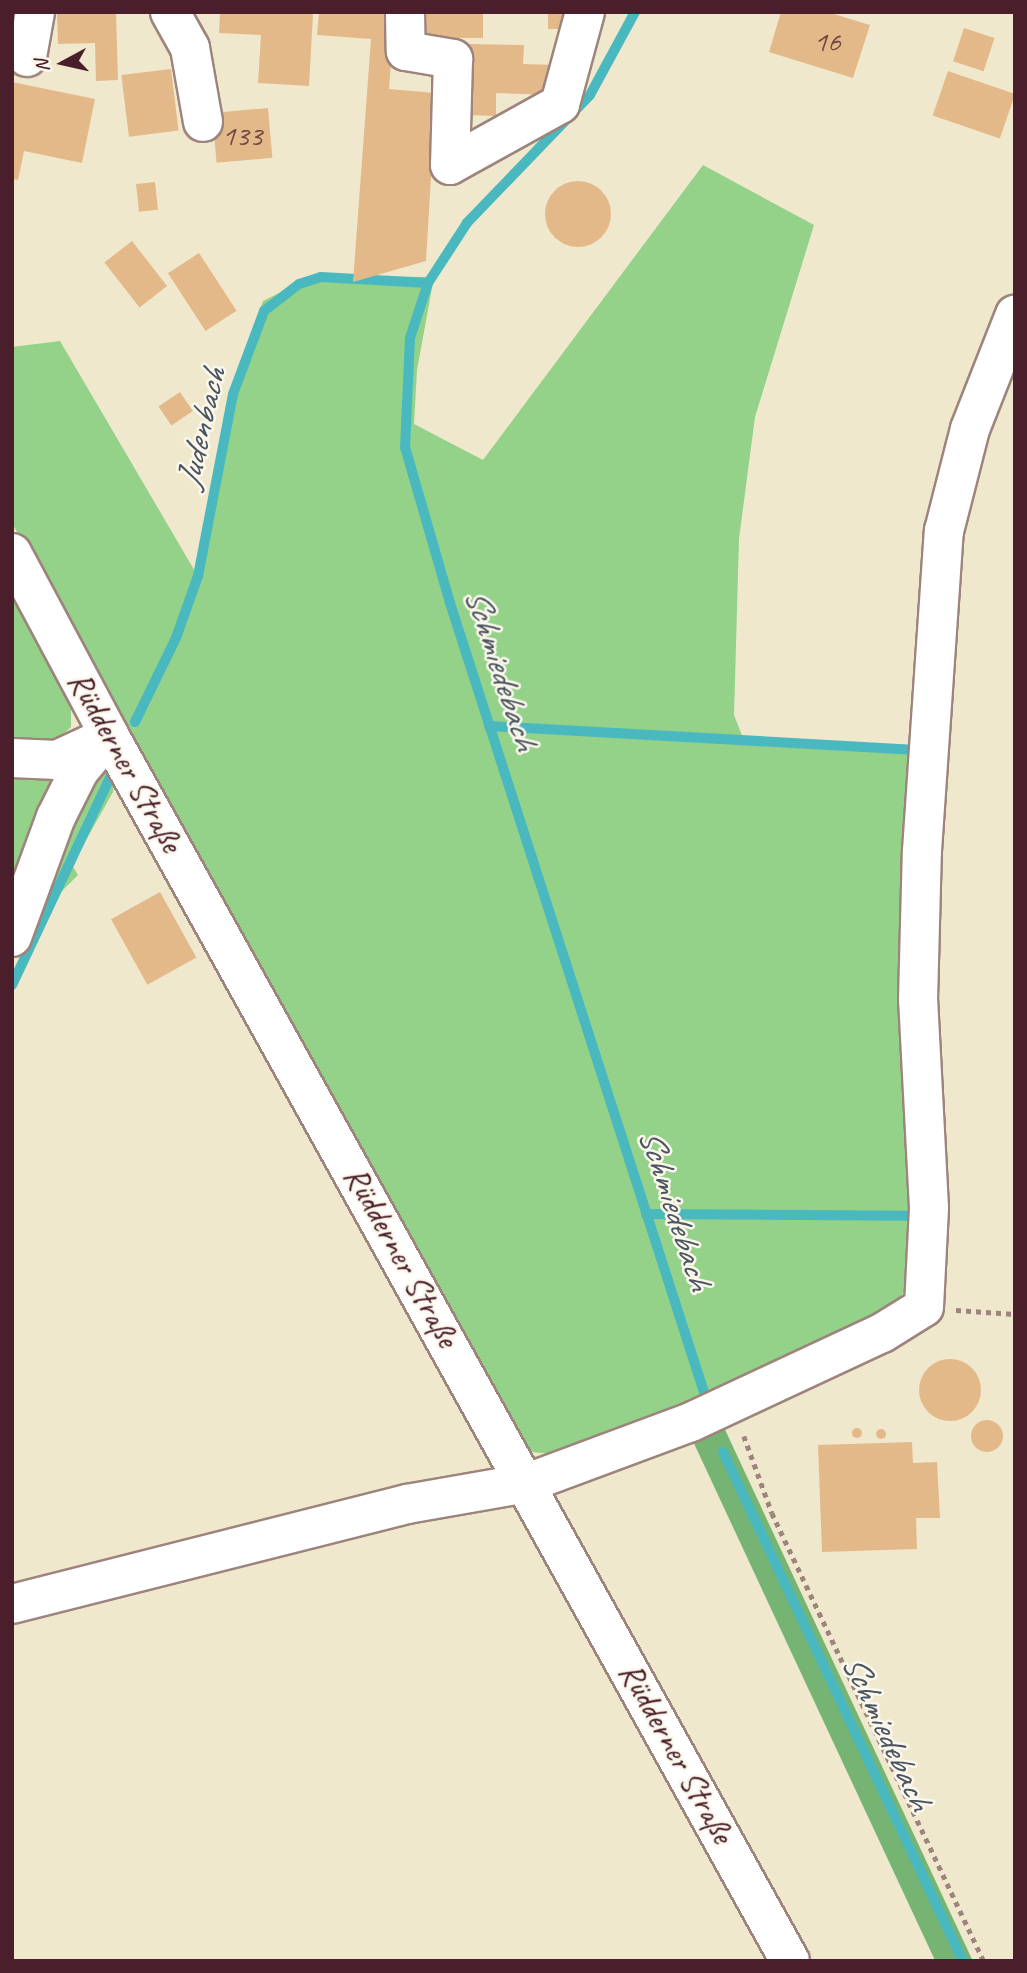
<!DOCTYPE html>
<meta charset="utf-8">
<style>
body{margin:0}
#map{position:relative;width:1027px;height:1973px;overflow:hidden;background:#f0e8cd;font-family:Caveat,sans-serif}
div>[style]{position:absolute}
.green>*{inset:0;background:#93d288}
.forest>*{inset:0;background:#76b474;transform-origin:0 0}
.stream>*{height:10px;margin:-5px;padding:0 5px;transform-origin:5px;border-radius:5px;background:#49b9bf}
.building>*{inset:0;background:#e4b98a;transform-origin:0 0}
.round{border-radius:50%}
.path>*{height:4.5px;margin-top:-2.25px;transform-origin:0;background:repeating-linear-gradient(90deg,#9d847c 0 5px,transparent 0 10px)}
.roads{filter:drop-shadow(2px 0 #9d847c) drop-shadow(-2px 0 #9d847c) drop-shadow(0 2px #9d847c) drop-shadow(0 -2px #9d847c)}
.minor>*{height:38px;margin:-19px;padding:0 19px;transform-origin:19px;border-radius:19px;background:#fff}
span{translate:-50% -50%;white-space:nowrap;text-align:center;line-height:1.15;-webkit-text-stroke:5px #fbf7ec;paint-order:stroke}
.number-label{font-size:30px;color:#704643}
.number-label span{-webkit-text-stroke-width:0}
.street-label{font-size:33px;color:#4a1f2b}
.water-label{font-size:35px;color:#4a555f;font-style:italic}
.frame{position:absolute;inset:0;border:14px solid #4a1f2b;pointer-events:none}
.north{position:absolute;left:28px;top:28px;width:70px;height:70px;-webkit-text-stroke:5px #fbf7ec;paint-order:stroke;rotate:262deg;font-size:19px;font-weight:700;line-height:28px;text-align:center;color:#4a1f2b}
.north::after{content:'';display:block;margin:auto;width:24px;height:32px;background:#4a1f2b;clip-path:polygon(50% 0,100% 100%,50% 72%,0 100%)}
</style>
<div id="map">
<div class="green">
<i style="clip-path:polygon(703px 165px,814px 225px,755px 417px,739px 539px,734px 715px,743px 738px,921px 748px,918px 1273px,893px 1306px,856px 1339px,564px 1455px,531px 1452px,12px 523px,12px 347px,60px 341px,196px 573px,226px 406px,263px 301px,313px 276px,434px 277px,417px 370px,414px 424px,483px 460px)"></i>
<i style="clip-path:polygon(12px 593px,71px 706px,71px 727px,54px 743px,12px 751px)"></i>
<i style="clip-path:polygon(99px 763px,114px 777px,113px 792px,72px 865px,78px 875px,40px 913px,86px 770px)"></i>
<i style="clip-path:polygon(70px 767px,12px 910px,12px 769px)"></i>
</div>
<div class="forest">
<i style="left:721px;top:1421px;width:597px;height:34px;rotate:65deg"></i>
</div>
<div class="stream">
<i style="left:635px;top:12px;width:94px;rotate:118.5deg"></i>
<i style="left:590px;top:95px;width:178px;rotate:133.9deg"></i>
<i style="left:467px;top:223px;width:72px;rotate:123deg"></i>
<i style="left:428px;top:283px;width:58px;rotate:108.1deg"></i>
<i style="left:410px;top:338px;width:109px;rotate:92.6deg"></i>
<i style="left:405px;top:447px;width:162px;rotate:73.9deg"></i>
<i style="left:450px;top:603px;width:829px;rotate:72.16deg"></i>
<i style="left:135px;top:722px;width:93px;rotate:-64deg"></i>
<i style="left:176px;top:638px;width:66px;rotate:-70.5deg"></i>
<i style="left:198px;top:576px;width:185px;rotate:-79.1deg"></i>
<i style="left:233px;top:394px;width:89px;rotate:-69.5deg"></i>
<i style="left:264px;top:311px;width:44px;rotate:-37.6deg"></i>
<i style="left:299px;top:284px;width:23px;rotate:-18deg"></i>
<i style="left:321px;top:277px;width:107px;rotate:3.2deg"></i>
<i style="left:489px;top:726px;width:428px;rotate:3.2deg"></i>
<i style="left:12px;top:985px;width:234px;rotate:-64.7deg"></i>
<i style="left:646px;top:1214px;width:266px;rotate:0.4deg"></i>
<i style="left:723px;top:1452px;width:563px;rotate:64.76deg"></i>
</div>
<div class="building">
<i style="clip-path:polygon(57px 12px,116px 12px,118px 80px,96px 81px,95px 43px,58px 44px)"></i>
<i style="clip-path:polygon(220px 12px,313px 14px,309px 86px,258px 83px,261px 35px,219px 33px)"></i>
<i style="clip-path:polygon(319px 12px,395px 12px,389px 89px,436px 93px,426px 261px,353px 282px,371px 39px,317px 35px)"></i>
<i style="left:420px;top:12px;width:63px;height:26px"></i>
<i style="left:548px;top:12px;width:29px;height:17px"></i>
<i style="clip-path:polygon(781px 12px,827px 12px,870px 25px,853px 78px,769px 52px)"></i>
<i style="left:964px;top:28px;width:32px;height:35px;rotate:18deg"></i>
<i style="clip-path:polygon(469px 44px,524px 45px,523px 64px,555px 65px,554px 95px,496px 93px,496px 116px,466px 115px)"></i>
<i style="left:171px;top:69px;width:62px;height:50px;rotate:83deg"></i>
<i style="left:948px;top:71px;width:71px;height:47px;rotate:19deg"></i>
<i style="clip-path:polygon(12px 82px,95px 99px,82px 163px,24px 151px,18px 180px,12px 179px)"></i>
<i style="left:268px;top:108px;width:50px;height:56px;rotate:85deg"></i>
<i class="round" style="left:545px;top:181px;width:66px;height:66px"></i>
<i style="left:155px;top:182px;width:28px;height:19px;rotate:84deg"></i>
<i style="left:132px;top:241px;width:57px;height:35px;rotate:52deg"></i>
<i style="left:199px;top:253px;width:69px;height:37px;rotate:57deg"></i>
<i style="left:180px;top:392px;width:23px;height:26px;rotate:56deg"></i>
<i style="left:160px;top:892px;width:75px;height:56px;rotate:61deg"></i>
<i class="round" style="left:919px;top:1359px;width:62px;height:62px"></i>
<i class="round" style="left:971px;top:1420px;width:32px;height:32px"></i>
<i class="round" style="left:852px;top:1428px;width:10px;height:10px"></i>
<i class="round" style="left:876px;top:1429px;width:10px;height:10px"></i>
<i style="clip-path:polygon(912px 1442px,913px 1463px,937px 1462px,940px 1518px,916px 1518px,917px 1549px,822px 1552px,818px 1445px)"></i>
</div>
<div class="path">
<i style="left:956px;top:1310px;width:59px;rotate:3.9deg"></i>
<i style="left:744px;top:1436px;width:82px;rotate:70deg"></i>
<i style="left:772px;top:1513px;width:496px;rotate:64.7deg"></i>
</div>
<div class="roads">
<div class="minor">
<i style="left:170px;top:12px;width:41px;rotate:60.9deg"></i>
<i style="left:190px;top:48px;width:75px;rotate:80deg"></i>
<i style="left:405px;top:12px;width:39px;rotate:89deg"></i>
<i style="left:406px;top:51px;width:48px;rotate:9.7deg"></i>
<i style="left:453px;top:59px;width:106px;rotate:91.6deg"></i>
<i style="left:450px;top:165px;width:126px;rotate:-29deg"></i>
<i style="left:560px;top:104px;width:95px;rotate:-74.8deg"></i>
<i style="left:27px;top:57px;width:46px;rotate:-79.9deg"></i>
<i style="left:12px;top:553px;width:206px;rotate:61.9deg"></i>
<i style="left:109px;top:735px;width:1402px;rotate:60.95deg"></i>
<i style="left:12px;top:758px;width:45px;rotate:2.5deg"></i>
<i style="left:57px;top:760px;width:47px;rotate:-24.9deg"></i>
<i style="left:12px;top:937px;width:128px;rotate:-69.9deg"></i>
<i style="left:56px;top:817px;width:51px;rotate:-63.4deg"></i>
<i style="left:79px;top:771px;width:47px;rotate:-50.2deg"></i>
<i style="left:12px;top:1604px;width:407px;rotate:-14.2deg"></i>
<i style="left:407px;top:1504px;width:122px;rotate:-9.9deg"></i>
<i style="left:527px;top:1483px;width:175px;rotate:-20.4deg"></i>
<i style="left:691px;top:1422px;width:211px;rotate:-25deg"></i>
<i style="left:882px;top:1333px;width:49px;rotate:-31.8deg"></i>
<i style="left:924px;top:1307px;width:99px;rotate:-87.1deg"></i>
<i style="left:929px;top:1208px;width:208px;rotate:-93deg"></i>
<i style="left:918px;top:1000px;width:149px;rotate:-88.5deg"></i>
<i style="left:922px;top:851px;width:321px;rotate:-86.1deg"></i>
<i style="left:944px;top:531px;width:105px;rotate:-75.7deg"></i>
<i style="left:970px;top:429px;width:123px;rotate:-68.5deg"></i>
</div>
</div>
<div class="number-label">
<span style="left:827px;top:41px">16</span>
<span style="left:242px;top:135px">133</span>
</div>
<div class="street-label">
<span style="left:125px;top:762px;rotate:61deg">Rüdderner Straße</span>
<span style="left:401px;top:1257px;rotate:61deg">Rüdderner Straße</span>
<span style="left:676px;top:1753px;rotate:61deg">Rüdderner Straße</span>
</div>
<div class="water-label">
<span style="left:201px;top:428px;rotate:-77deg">Judenbach</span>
<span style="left:501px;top:669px;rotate:72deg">Schmiedebach</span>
<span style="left:675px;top:1209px;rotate:72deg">Schmiedebach</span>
<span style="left:887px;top:1732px;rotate:65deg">Schmiedebach</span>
</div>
<div class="frame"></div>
<div class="north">N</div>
</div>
